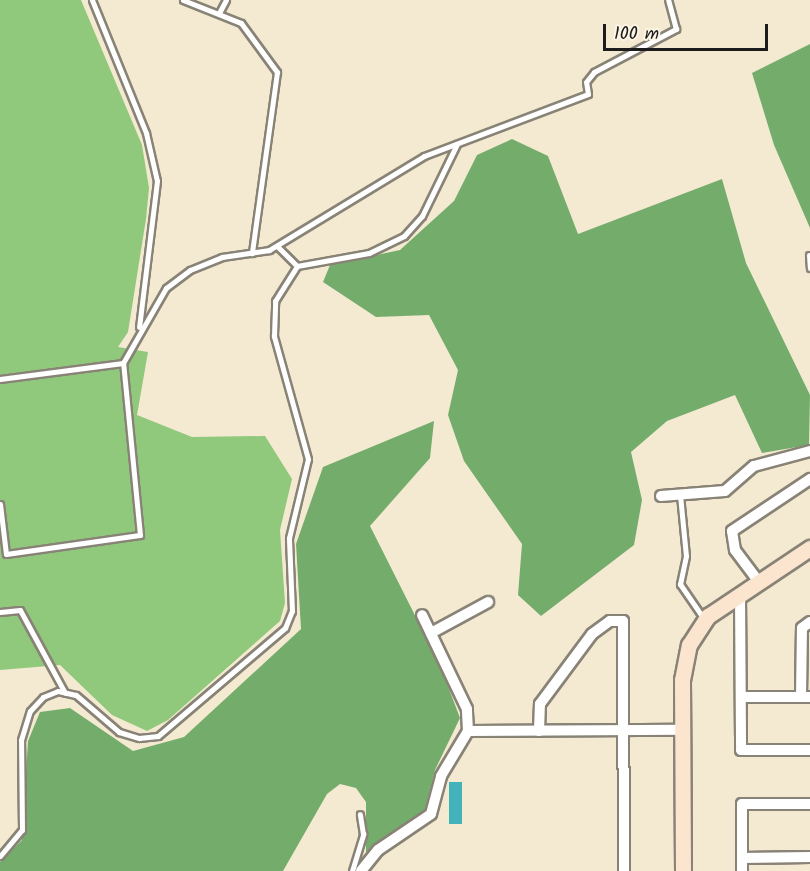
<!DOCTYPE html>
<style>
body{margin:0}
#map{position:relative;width:810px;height:871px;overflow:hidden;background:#f4ead1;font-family:Kalam,sans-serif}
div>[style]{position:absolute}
.green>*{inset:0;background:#90c87c}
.forest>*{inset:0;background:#74ac6c}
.water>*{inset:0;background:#42b2bb;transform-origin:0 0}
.roads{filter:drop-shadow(2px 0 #888376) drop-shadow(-2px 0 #888376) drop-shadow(0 2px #888376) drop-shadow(0 -2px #888376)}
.lane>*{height:5px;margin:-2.5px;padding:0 2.5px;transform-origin:2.5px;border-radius:2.5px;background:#fff}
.street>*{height:10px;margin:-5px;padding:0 5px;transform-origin:5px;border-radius:5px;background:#fff}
.secondary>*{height:15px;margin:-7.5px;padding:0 7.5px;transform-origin:7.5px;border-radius:7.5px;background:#fbe5cf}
span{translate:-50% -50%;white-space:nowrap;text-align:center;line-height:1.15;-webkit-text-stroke:6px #fcf5e5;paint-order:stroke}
.scale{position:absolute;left:603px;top:24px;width:165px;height:27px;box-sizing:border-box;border:3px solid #1c1c1c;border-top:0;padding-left:8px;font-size:18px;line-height:21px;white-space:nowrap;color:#1c1c1c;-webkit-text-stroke:4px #fcf5e5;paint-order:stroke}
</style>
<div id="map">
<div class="green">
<i style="clip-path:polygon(0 0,81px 0,142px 145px,149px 188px,146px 219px,128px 332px,118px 347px,148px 352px,137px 415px,192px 437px,265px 436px,292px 479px,280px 530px,285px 603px,280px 621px,168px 720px,147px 731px,112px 715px,60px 665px,0 670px)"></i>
</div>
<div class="forest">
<i style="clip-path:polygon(810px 44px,810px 228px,774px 145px,752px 73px)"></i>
<i style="clip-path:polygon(512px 139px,548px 156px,578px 234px,722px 179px,746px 263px,810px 395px,809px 445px,762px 453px,735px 395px,667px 421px,631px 452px,642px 500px,634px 545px,541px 616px,518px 595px,522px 544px,464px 461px,448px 415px,458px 370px,429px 315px,376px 317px,323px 282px,330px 265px,400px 250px,454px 201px,477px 155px)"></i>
<i style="clip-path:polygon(434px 421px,430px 458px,370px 526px,440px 665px,460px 718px,435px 770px,425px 810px,366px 852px,366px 802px,356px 788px,340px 784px,327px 794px,283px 871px,0 871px,0 862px,22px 840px,28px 741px,40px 712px,70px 708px,133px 751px,184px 737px,301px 629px,296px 544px,323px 467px)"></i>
</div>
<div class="water">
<i style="left:449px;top:782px;width:13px;height:42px"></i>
</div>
<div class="roads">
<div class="lane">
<i style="left:92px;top:0;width:144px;rotate:67.9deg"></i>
<i style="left:146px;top:133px;width:49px;rotate:77.1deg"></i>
<i style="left:157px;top:181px;width:147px;rotate:97deg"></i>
<i style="left:183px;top:0;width:62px;rotate:21.6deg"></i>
<i style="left:241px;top:23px;width:61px;rotate:53.7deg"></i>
<i style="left:277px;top:72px;width:183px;rotate:97.9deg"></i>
<i style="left:219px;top:13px;width:15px;rotate:-62deg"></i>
<i style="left:277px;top:246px;width:28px;rotate:45deg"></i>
<i style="left:809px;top:255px;width:13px;rotate:86deg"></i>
<i style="left:0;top:379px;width:124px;rotate:-7.4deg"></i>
<i style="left:123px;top:363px;width:86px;rotate:-60.2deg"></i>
<i style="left:166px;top:288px;width:30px;rotate:-37deg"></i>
<i style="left:190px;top:270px;width:35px;rotate:-22deg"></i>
<i style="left:222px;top:257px;width:48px;rotate:-8.5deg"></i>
<i style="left:269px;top:250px;width:181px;rotate:-31.2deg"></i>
<i style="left:424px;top:156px;width:175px;rotate:-20.7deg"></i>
<i style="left:588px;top:94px;width:12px;rotate:-99deg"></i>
<i style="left:586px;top:82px;width:13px;rotate:-51deg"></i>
<i style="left:594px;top:72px;width:93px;rotate:-27.7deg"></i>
<i style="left:676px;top:29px;width:30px;rotate:-105deg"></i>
<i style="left:680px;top:495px;width:61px;rotate:84.4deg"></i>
<i style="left:686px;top:556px;width:29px;rotate:102deg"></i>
<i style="left:680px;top:584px;width:42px;rotate:55.6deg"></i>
<i style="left:0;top:504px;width:50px;rotate:83.2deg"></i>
<i style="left:6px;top:554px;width:135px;rotate:-8.1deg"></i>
<i style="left:140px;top:535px;width:173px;rotate:-95.6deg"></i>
<i style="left:0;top:612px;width:20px;rotate:-6deg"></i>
<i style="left:20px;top:610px;width:94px;rotate:61.5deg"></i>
<i style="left:0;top:856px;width:34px;rotate:-50deg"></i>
<i style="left:22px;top:830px;width:90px;rotate:-90.6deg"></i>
<i style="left:21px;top:740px;width:30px;rotate:-73deg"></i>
<i style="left:30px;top:711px;width:19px;rotate:-47deg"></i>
<i style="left:43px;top:697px;width:16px;rotate:-22deg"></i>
<i style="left:58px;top:691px;width:18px;rotate:13deg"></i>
<i style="left:76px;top:695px;width:57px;rotate:40.7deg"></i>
<i style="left:119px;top:732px;width:21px;rotate:17deg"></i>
<i style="left:139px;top:738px;width:19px;rotate:-6deg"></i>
<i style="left:158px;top:736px;width:167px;rotate:-40.4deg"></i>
<i style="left:285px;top:628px;width:18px;rotate:-68deg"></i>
<i style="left:292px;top:611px;width:73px;rotate:-92.4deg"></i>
<i style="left:289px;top:538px;width:81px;rotate:-76.5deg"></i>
<i style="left:308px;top:459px;width:128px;rotate:-105.5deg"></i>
<i style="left:274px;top:336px;width:35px;rotate:-88deg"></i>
<i style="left:275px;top:301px;width:41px;rotate:-57.8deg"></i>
<i style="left:297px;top:266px;width:73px;rotate:-10.2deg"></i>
<i style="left:369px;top:253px;width:39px;rotate:-26deg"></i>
<i style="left:404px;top:236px;width:27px;rotate:-48deg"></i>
<i style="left:422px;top:216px;width:80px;rotate:-64.1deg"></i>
<i style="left:352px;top:871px;width:39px;rotate:-73deg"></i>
<i style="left:363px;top:834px;width:20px;rotate:-99deg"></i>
</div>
<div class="street">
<i style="left:661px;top:496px;width:64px;rotate:-4.5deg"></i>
<i style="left:725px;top:491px;width:38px;rotate:-41deg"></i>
<i style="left:754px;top:466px;width:58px;rotate:-15deg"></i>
<i style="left:759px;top:582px;width:40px;rotate:-127deg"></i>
<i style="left:735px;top:550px;width:19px;rotate:-99deg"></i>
<i style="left:732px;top:531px;width:94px;rotate:-33.7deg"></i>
<i style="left:740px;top:595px;width:155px;rotate:89.6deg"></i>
<i style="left:741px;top:750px;width:69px"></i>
<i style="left:431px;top:633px;width:65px;rotate:-28.5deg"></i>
<i style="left:741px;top:697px;width:69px"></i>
<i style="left:801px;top:697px;width:69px;rotate:-89.2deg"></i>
<i style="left:802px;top:628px;width:10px;rotate:-37deg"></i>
<i style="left:468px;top:731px;width:215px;rotate:-0.3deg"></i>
<i style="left:539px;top:731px;width:27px;rotate:-88deg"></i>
<i style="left:540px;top:704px;width:87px;rotate:-53.4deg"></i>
<i style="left:592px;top:634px;width:22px;rotate:-36deg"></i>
<i style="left:610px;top:621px;width:13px"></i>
<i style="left:623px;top:621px;width:250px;rotate:89.8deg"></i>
<i style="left:742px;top:858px;width:68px;rotate:-0.8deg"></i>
<i style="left:361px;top:871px;width:27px;rotate:-51deg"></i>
<i style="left:378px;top:850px;width:64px;rotate:-34.2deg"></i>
<i style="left:431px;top:814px;width:39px;rotate:-75deg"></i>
<i style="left:441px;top:776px;width:52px;rotate:-59deg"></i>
<i style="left:468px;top:731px;width:22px;rotate:-93deg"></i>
<i style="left:467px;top:709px;width:104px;rotate:-115.6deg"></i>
<i style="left:742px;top:871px;width:67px;rotate:-90deg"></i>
<i style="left:742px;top:804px;width:68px"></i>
</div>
<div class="secondary">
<i style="left:683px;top:871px;width:191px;rotate:-90.3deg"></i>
<i style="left:682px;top:680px;width:36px;rotate:-79deg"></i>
<i style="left:689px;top:645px;width:35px;rotate:-57deg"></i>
<i style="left:708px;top:616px;width:123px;rotate:-33.7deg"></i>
</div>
</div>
<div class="scale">100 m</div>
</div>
